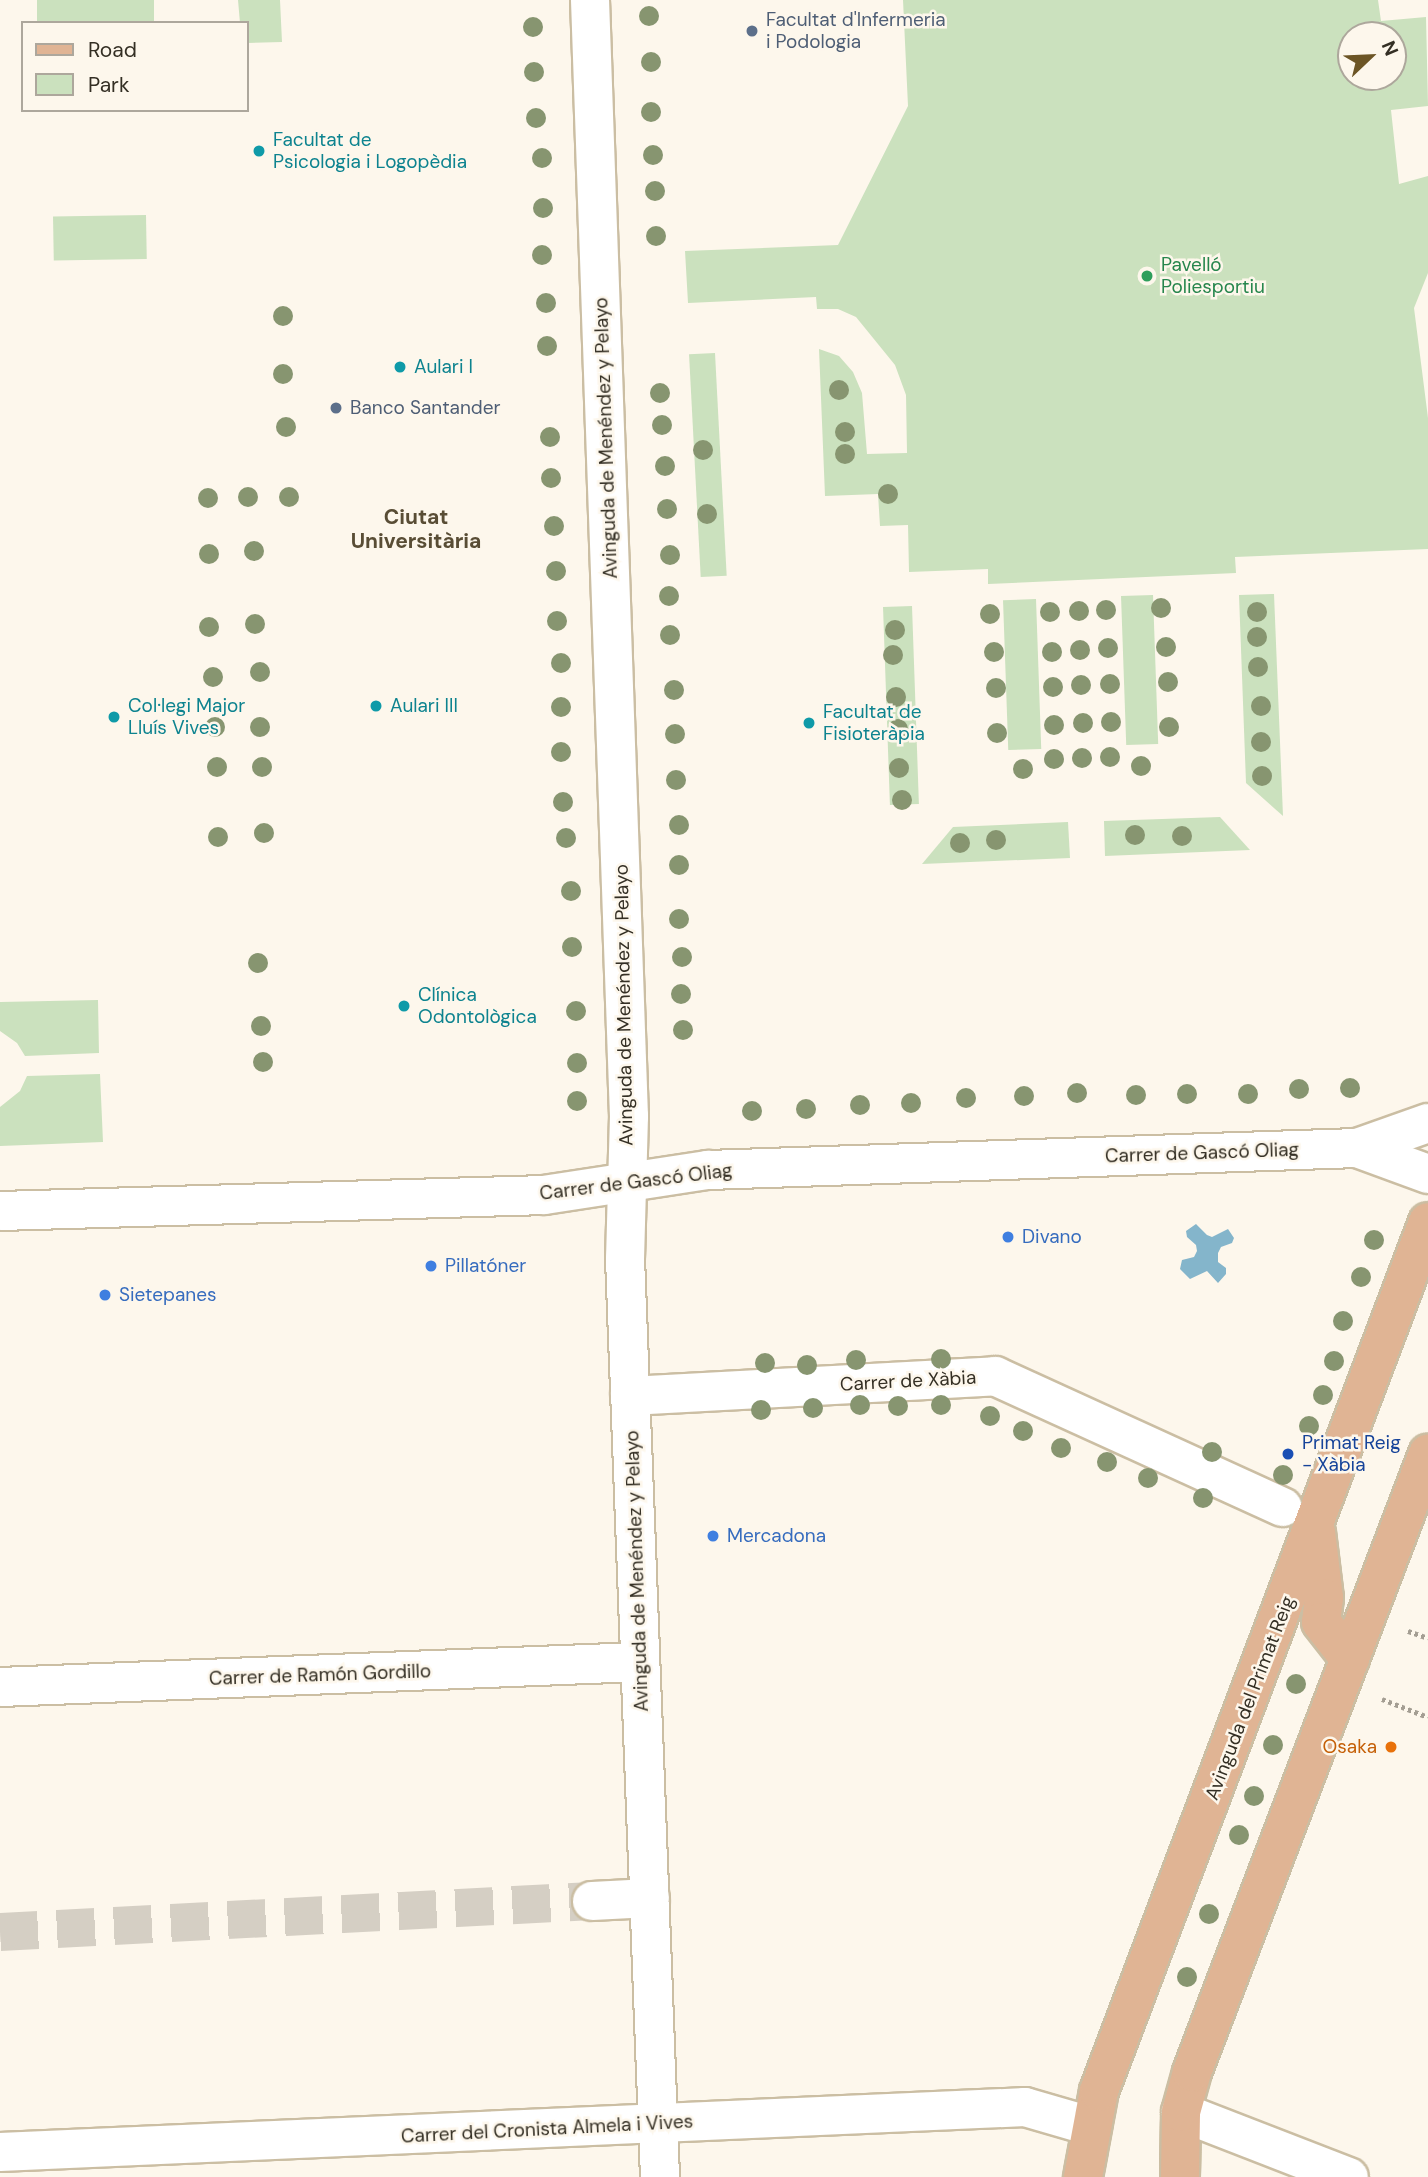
<!DOCTYPE html>
<meta charset="utf-8">
<style>
body{margin:0}
#map{position:relative;width:1428px;height:2177px;overflow:hidden;background:#fdf7ec;font-family:"DM Sans",sans-serif}
div>[style]{position:absolute}
.green>*{inset:0;background:#cbe1be;transform-origin:0 0}
.water>*{inset:0;background:#84b5cb}
.street-tunnel>*{height:38px;margin-top:-19px;transform-origin:0;background:repeating-linear-gradient(90deg,#d5cfc4 0 38px,transparent 0 57px)}
.path>*{height:4.5px;margin-top:-2.25px;transform-origin:0;background:repeating-linear-gradient(90deg,#a49e93 0 3.5px,transparent 0 7px)}
.roads{filter:drop-shadow(2px 0 #cbbea3) drop-shadow(-2px 0 #cbbea3) drop-shadow(0 2px #cbbea3) drop-shadow(0 -2px #cbbea3)}
.street>*{height:38px;margin:-19px;padding:0 19px;transform-origin:19px;border-radius:19px;background:#fff}
.secondary>*{height:38px;margin:-19px;padding:0 19px;transform-origin:19px;border-radius:19px;background:#fff}
.primary>*{height:38px;margin:-19px;padding:0 19px;transform-origin:19px;border-radius:19px;background:#e0b494}
.trees>*{width:20px;height:20px;margin:-10px;border-radius:50%;background:#879570}
.dots>*{width:19px;height:19px;translate:-50% -50%;box-sizing:border-box;border:4px solid #fdf7ec;border-radius:50%}
span{translate:-50% -50%;white-space:nowrap;text-align:center;line-height:1.15;-webkit-text-stroke:5px #fdf7ec;paint-order:stroke}
.service-label{font-size:19px;color:#4e5e75}
.left{translate:0 -50%;text-align:left}
.culture-label{font-size:19px;color:#0d838f}
.leisure-label{font-size:19px;color:#27864d}
.street-label{font-size:19px;color:#342f24}
.shop-label{font-size:19px;color:#366cbe}
.transit-label{font-size:19px;color:#164399}
.food-label{font-size:19px;color:#c56008}
.right{translate:-100% -50%;text-align:right}
.neighbourhood-label{font-size:21px;color:#594d35;font-weight:700}
.legend{position:absolute;left:21px;top:21px;width:228px;height:91px;box-sizing:border-box;background:#fdf7ec;border:2px solid #ada79c;margin:0;padding:9px 12px;list-style:none;font-size:21px;color:#342f24}
.legend li{display:flex;align-items:center;gap:14px;height:35px}
.legend b{width:35px;border:2px solid #ada79c}
.north{position:absolute;left:1337px;top:21px;width:70px;height:70px;box-sizing:border-box;background:#fdf7ec;border:2px solid #ada79c;border-radius:50%;rotate:67deg;font-size:19px;font-weight:700;line-height:28px;text-align:center;color:#342f24}
.north::after{content:'';display:block;margin:auto;width:24px;height:32px;background:#6c5525;clip-path:polygon(50% 0,100% 100%,50% 72%,0 100%)}
</style>
<div id="map">
<div class="green">
<i style="left:37px;top:0;width:117px;height:23px"></i>
<i style="clip-path:polygon(238px 0,280px 0,282px 42px,247px 43px,247px 23px,240px 23px)"></i>
<i style="clip-path:polygon(evenodd,903px 0,1378px 0,1381px 21px,1426px 17px,1428px 106px,1391px 110px,1399px 184px,1428px 176px,1428px 273px,1414px 308px,1428px 418px,1428px 549px,1235px 557px,1236px 573px,988px 584px,988px 569px,909px 572px,908px 525px,880px 526px,878px 494px,825px 496px,819px 349px,839px 356px,853px 372px,862px 393px,867px 454px,907px 453px,906px 395px,895px 365px,856px 317px,838px 309px,817px 309px,816px 297px,688px 303px,685px 251px,838px 245px,908px 106px,903px 0,1393px 35px,1393px 77px,1351px 77px,1351px 35px,1393px 35px)"></i>
<i style="left:146px;top:215px;width:44px;height:93px;rotate:89deg"></i>
<i style="left:715px;top:353px;width:223px;height:26px;rotate:87deg"></i>
<i style="clip-path:polygon(1274px 594px,1283px 816px,1246px 783px,1239px 595px)"></i>
<i style="left:1153px;top:595px;width:149px;height:32px;rotate:88deg"></i>
<i style="left:1036px;top:599px;width:150px;height:33px;rotate:88deg"></i>
<i style="left:912px;top:606px;width:198px;height:29px;rotate:88deg"></i>
<i style="clip-path:polygon(1220px 817px,1250px 850px,1105px 856px,1104px 821px)"></i>
<i style="clip-path:polygon(1068px 822px,1070px 858px,922px 864px,953px 827px)"></i>
<i style="clip-path:polygon(98px 1000px,99px 1053px,25px 1056px,17px 1043px,0 1031px,0 1002px)"></i>
<i style="clip-path:polygon(100px 1074px,103px 1142px,0 1146px,0 1107px,20px 1091px,27px 1076px)"></i>
</div>
<div class="water">
<i style="clip-path:polygon(1196px 1224px,1207px 1235px,1212px 1237px,1228px 1229px,1234px 1238px,1232px 1243px,1221px 1247px,1218px 1253px,1218px 1262px,1226px 1268px,1226px 1274px,1218px 1283px,1207px 1271px,1190px 1279px,1180px 1269px,1182px 1260px,1194px 1257px,1197px 1251px,1196px 1245px,1187px 1237px,1186px 1231px)"></i>
</div>
<div class="street-tunnel">
<i style="left:0;top:1932px;width:593px;rotate:-3deg"></i>
</div>
<div class="path">
<i style="left:1408px;top:1631px;width:21px;rotate:19deg"></i>
<i style="left:1382px;top:1699px;width:49px;rotate:21.4deg"></i>
</div>
<div class="roads">
<div class="street">
<i style="left:590px;top:0;width:1117px;rotate:88deg"></i>
<i style="left:629px;top:1116px;width:142px;rotate:91.6deg"></i>
<i style="left:625px;top:1258px;width:920px;rotate:87.82deg"></i>
<i style="left:630px;top:1396px;width:366px;rotate:-3.1deg"></i>
<i style="left:995px;top:1376px;width:316px;rotate:24.5deg"></i>
<i style="left:0;top:1687px;width:640px;rotate:-2.24deg"></i>
<i style="left:592px;top:1901px;width:58px;rotate:-3deg"></i>
<i style="left:1181px;top:2112px;width:180px;rotate:21.2deg"></i>
<i style="left:0;top:2152px;width:1026px;rotate:-2.51deg"></i>
<i style="left:1025px;top:2107px;width:69px;rotate:16.1deg"></i>
</div>
<div class="secondary">
<i style="left:1357px;top:1148px;width:76px;rotate:20.1deg"></i>
<i style="left:0;top:1211px;width:544px;rotate:-1.68deg"></i>
<i style="left:544px;top:1195px;width:166px;rotate:-8.7deg"></i>
<i style="left:708px;top:1170px;width:649px;rotate:-1.94deg"></i>
<i style="left:1357px;top:1148px;width:75px;rotate:-19.4deg"></i>
</div>
<div class="primary">
<i style="left:1316px;top:1532px;width:66px;rotate:83.1deg"></i>
<i style="left:1324px;top:1598px;width:24px;rotate:97deg"></i>
<i style="left:1321px;top:1622px;width:47px;rotate:51.9deg"></i>
<i style="left:1083px;top:2177px;width:87px;rotate:-79.5deg"></i>
<i style="left:1099px;top:2091px;width:929px;rotate:-69.26deg"></i>
<i style="left:1180px;top:2177px;width:65px;rotate:-89.1deg"></i>
<i style="left:1181px;top:2112px;width:41px;rotate:-74.6deg"></i>
<i style="left:1192px;top:2072px;width:662px;rotate:-69.1deg"></i>
</div>
</div>
<div class="trees">
<i style="left:649px;top:16px"></i>
<i style="left:533px;top:27px"></i>
<i style="left:651px;top:62px"></i>
<i style="left:534px;top:72px"></i>
<i style="left:651px;top:112px"></i>
<i style="left:536px;top:118px"></i>
<i style="left:653px;top:155px"></i>
<i style="left:542px;top:158px"></i>
<i style="left:655px;top:191px"></i>
<i style="left:543px;top:208px"></i>
<i style="left:656px;top:236px"></i>
<i style="left:542px;top:255px"></i>
<i style="left:546px;top:303px"></i>
<i style="left:283px;top:316px"></i>
<i style="left:547px;top:346px"></i>
<i style="left:283px;top:374px"></i>
<i style="left:839px;top:390px"></i>
<i style="left:660px;top:393px"></i>
<i style="left:662px;top:425px"></i>
<i style="left:286px;top:427px"></i>
<i style="left:845px;top:432px"></i>
<i style="left:550px;top:437px"></i>
<i style="left:703px;top:450px"></i>
<i style="left:845px;top:454px"></i>
<i style="left:665px;top:466px"></i>
<i style="left:551px;top:478px"></i>
<i style="left:888px;top:494px"></i>
<i style="left:248px;top:497px"></i>
<i style="left:289px;top:497px"></i>
<i style="left:208px;top:498px"></i>
<i style="left:667px;top:509px"></i>
<i style="left:707px;top:514px"></i>
<i style="left:554px;top:526px"></i>
<i style="left:254px;top:551px"></i>
<i style="left:209px;top:554px"></i>
<i style="left:670px;top:555px"></i>
<i style="left:556px;top:571px"></i>
<i style="left:669px;top:596px"></i>
<i style="left:1161px;top:608px"></i>
<i style="left:1106px;top:610px"></i>
<i style="left:1079px;top:611px"></i>
<i style="left:1050px;top:612px"></i>
<i style="left:1257px;top:612px"></i>
<i style="left:990px;top:614px"></i>
<i style="left:557px;top:621px"></i>
<i style="left:255px;top:624px"></i>
<i style="left:209px;top:627px"></i>
<i style="left:895px;top:630px"></i>
<i style="left:670px;top:635px"></i>
<i style="left:1257px;top:637px"></i>
<i style="left:1166px;top:647px"></i>
<i style="left:1108px;top:648px"></i>
<i style="left:1080px;top:650px"></i>
<i style="left:994px;top:652px"></i>
<i style="left:1052px;top:652px"></i>
<i style="left:893px;top:655px"></i>
<i style="left:561px;top:663px"></i>
<i style="left:1258px;top:667px"></i>
<i style="left:260px;top:672px"></i>
<i style="left:213px;top:677px"></i>
<i style="left:1168px;top:682px"></i>
<i style="left:1110px;top:684px"></i>
<i style="left:1081px;top:685px"></i>
<i style="left:1053px;top:687px"></i>
<i style="left:996px;top:688px"></i>
<i style="left:674px;top:690px"></i>
<i style="left:896px;top:697px"></i>
<i style="left:1261px;top:706px"></i>
<i style="left:561px;top:707px"></i>
<i style="left:1111px;top:722px"></i>
<i style="left:1083px;top:723px"></i>
<i style="left:1054px;top:725px"></i>
<i style="left:215px;top:727px"></i>
<i style="left:260px;top:727px"></i>
<i style="left:1169px;top:727px"></i>
<i style="left:898px;top:729px"></i>
<i style="left:997px;top:733px"></i>
<i style="left:675px;top:734px"></i>
<i style="left:1261px;top:742px"></i>
<i style="left:561px;top:752px"></i>
<i style="left:1110px;top:757px"></i>
<i style="left:1082px;top:758px"></i>
<i style="left:1054px;top:759px"></i>
<i style="left:1141px;top:766px"></i>
<i style="left:217px;top:767px"></i>
<i style="left:262px;top:767px"></i>
<i style="left:899px;top:768px"></i>
<i style="left:1023px;top:769px"></i>
<i style="left:1262px;top:776px"></i>
<i style="left:676px;top:780px"></i>
<i style="left:902px;top:800px"></i>
<i style="left:563px;top:802px"></i>
<i style="left:679px;top:825px"></i>
<i style="left:264px;top:833px"></i>
<i style="left:1135px;top:835px"></i>
<i style="left:1182px;top:836px"></i>
<i style="left:218px;top:837px"></i>
<i style="left:566px;top:838px"></i>
<i style="left:996px;top:840px"></i>
<i style="left:960px;top:843px"></i>
<i style="left:679px;top:865px"></i>
<i style="left:571px;top:891px"></i>
<i style="left:679px;top:919px"></i>
<i style="left:572px;top:947px"></i>
<i style="left:682px;top:957px"></i>
<i style="left:258px;top:963px"></i>
<i style="left:681px;top:994px"></i>
<i style="left:576px;top:1011px"></i>
<i style="left:261px;top:1026px"></i>
<i style="left:683px;top:1030px"></i>
<i style="left:263px;top:1062px"></i>
<i style="left:577px;top:1063px"></i>
<i style="left:1350px;top:1088px"></i>
<i style="left:1299px;top:1089px"></i>
<i style="left:1077px;top:1093px"></i>
<i style="left:1187px;top:1094px"></i>
<i style="left:1248px;top:1094px"></i>
<i style="left:1136px;top:1095px"></i>
<i style="left:1024px;top:1096px"></i>
<i style="left:966px;top:1098px"></i>
<i style="left:577px;top:1101px"></i>
<i style="left:911px;top:1103px"></i>
<i style="left:860px;top:1105px"></i>
<i style="left:806px;top:1109px"></i>
<i style="left:752px;top:1111px"></i>
<i style="left:1374px;top:1240px"></i>
<i style="left:1361px;top:1277px"></i>
<i style="left:1343px;top:1321px"></i>
<i style="left:941px;top:1359px"></i>
<i style="left:856px;top:1360px"></i>
<i style="left:1334px;top:1361px"></i>
<i style="left:765px;top:1363px"></i>
<i style="left:807px;top:1365px"></i>
<i style="left:1323px;top:1395px"></i>
<i style="left:860px;top:1405px"></i>
<i style="left:941px;top:1405px"></i>
<i style="left:898px;top:1406px"></i>
<i style="left:813px;top:1408px"></i>
<i style="left:761px;top:1410px"></i>
<i style="left:990px;top:1416px"></i>
<i style="left:1309px;top:1426px"></i>
<i style="left:1023px;top:1431px"></i>
<i style="left:1061px;top:1448px"></i>
<i style="left:1212px;top:1452px"></i>
<i style="left:1107px;top:1462px"></i>
<i style="left:1283px;top:1475px"></i>
<i style="left:1148px;top:1478px"></i>
<i style="left:1203px;top:1498px"></i>
<i style="left:1296px;top:1684px"></i>
<i style="left:1273px;top:1745px"></i>
<i style="left:1254px;top:1796px"></i>
<i style="left:1239px;top:1835px"></i>
<i style="left:1209px;top:1914px"></i>
<i style="left:1187px;top:1977px"></i>
</div>
<div class="dots">
<i style="left:752px;top:31px;background:#5c6f8a"></i>
<i style="left:259px;top:151px;background:#0f9aa8"></i>
<i style="left:1147px;top:276px;background:#2e9e5b"></i>
<i style="left:400px;top:367px;background:#0f9aa8"></i>
<i style="left:336px;top:408px;background:#5c6f8a"></i>
<i style="left:376px;top:706px;background:#0f9aa8"></i>
<i style="left:114px;top:717px;background:#0f9aa8"></i>
<i style="left:809px;top:723px;background:#0f9aa8"></i>
<i style="left:404px;top:1006px;background:#0f9aa8"></i>
<i style="left:1008px;top:1237px;background:#3f7fe0"></i>
<i style="left:431px;top:1266px;background:#3f7fe0"></i>
<i style="left:105px;top:1295px;background:#3f7fe0"></i>
<i style="left:1288px;top:1454px;background:#1a4fb4"></i>
<i style="left:713px;top:1536px;background:#3f7fe0"></i>
<i style="left:1391px;top:1747px;background:#e8710a"></i>
</div>
<div class="service-label">
<span class="left" style="left:766px;top:31px">Facultat d'Infermeria<br>i Podologia</span>
<span class="left" style="left:350px;top:408px">Banco Santander</span>
</div>
<div class="culture-label">
<span class="left" style="left:273px;top:151px">Facultat de<br>Psicologia i Logopèdia</span>
<span class="left" style="left:414px;top:367px">Aulari I</span>
<span class="left" style="left:128px;top:717px">Col·legi Major<br>Lluís Vives</span>
<span class="left" style="left:390px;top:706px">Aulari III</span>
<span class="left" style="left:823px;top:723px">Facultat de<br>Fisioteràpia</span>
<span class="left" style="left:418px;top:1006px">Clínica<br>Odontològica</span>
</div>
<div class="leisure-label">
<span class="left" style="left:1161px;top:276px">Pavelló<br>Poliesportiu</span>
</div>
<div class="street-label">
<span style="left:606px;top:438px;rotate:-92deg">Avinguda de Menéndez y Pelayo</span>
<span style="left:624px;top:1005px;rotate:-91deg">Avinguda de Menéndez y Pelayo</span>
<span style="left:1202px;top:1153px;rotate:-2deg">Carrer de Gascó Oliag</span>
<span style="left:636px;top:1182px;rotate:-7deg">Carrer de Gascó Oliag</span>
<span style="left:908px;top:1381px;rotate:-3deg">Carrer de Xàbia</span>
<span style="left:637px;top:1571px;rotate:-92deg">Avinguda de Menéndez y Pelayo</span>
<span style="left:320px;top:1675px;rotate:-2deg">Carrer de Ramón Gordillo</span>
<span style="left:1250px;top:1698px;rotate:-69deg">Avinguda del Primat Reig</span>
<span style="left:547px;top:2129px;rotate:-3deg">Carrer del Cronista Almela i Vives</span>
</div>
<div class="shop-label">
<span class="left" style="left:1022px;top:1237px">Divano</span>
<span class="left" style="left:445px;top:1266px">Pillatóner</span>
<span class="left" style="left:119px;top:1295px">Sietepanes</span>
<span class="left" style="left:727px;top:1536px">Mercadona</span>
</div>
<div class="transit-label">
<span class="left" style="left:1302px;top:1454px">Primat Reig<br>- Xàbia</span>
</div>
<div class="food-label">
<span class="right" style="left:1377px;top:1747px">Osaka</span>
</div>
<div class="neighbourhood-label">
<span style="left:416px;top:529px">Ciutat<br>Universitària</span>
</div>
<ul class="legend">
<li><b style="height:9px;background:#e0b494"></b>Road</li>
<li><b style="height:19px;background:#cbe1be"></b>Park</li>
</ul>
<div class="north">N</div>
</div>
